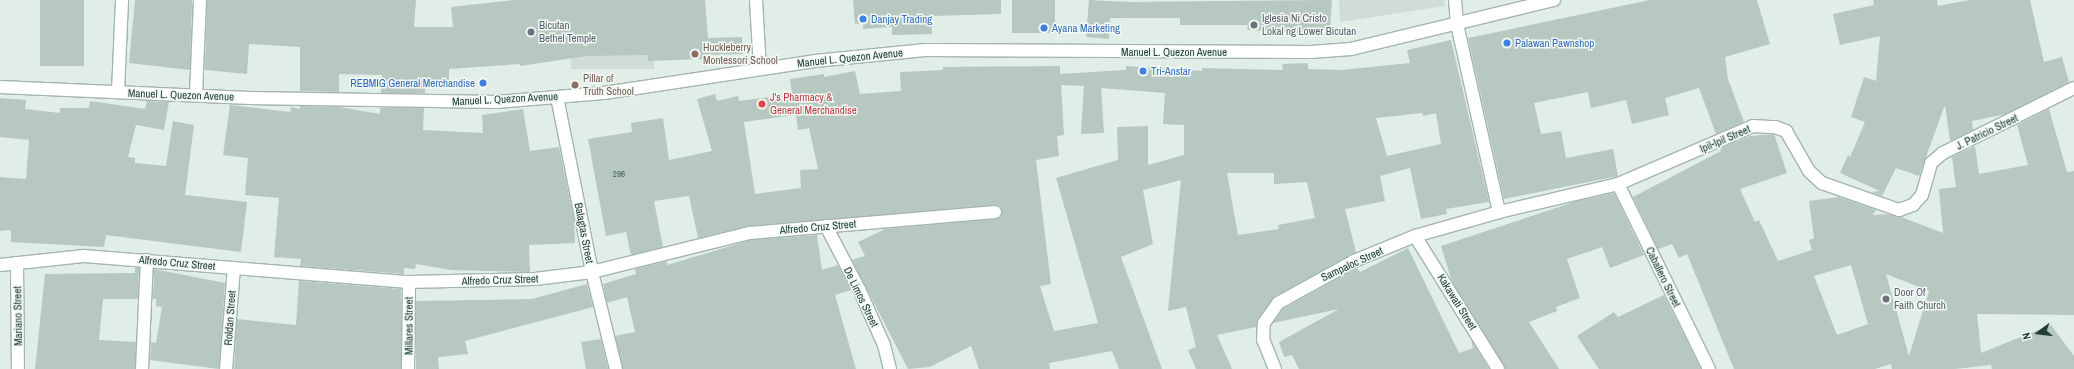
<!DOCTYPE html>
<style>
body{margin:0}
#map{position:relative;width:2074px;height:369px;overflow:hidden;background:#e1ede7;font-family:"Archivo Narrow",sans-serif}
div>[style]{position:absolute}
.built>*{inset:0;background:#cfddd6;transform-origin:0 0}
.building>*{inset:0;background:#b6c8c0;transform-origin:0 0}
.roads{filter:drop-shadow(1px 0 #a3b5ae) drop-shadow(-1px 0 #a3b5ae) drop-shadow(0 1px #a3b5ae) drop-shadow(0 -1px #a3b5ae)}
.street>*{height:12px;margin:-6px;padding:0 6px;transform-origin:6px;border-radius:6px;background:#fff}
.secondary>*{height:12px;margin:-6px;padding:0 6px;transform-origin:6px;border-radius:6px;background:#fff}
.dots>*{width:11px;height:11px;translate:-50% -50%;box-sizing:border-box;border:2px solid #f2f9f5;border-radius:50%}
span{translate:-50% -50%;white-space:nowrap;text-align:center;line-height:1.15;-webkit-text-stroke:3px #f2f9f5;paint-order:stroke}
.number-label{font-size:9px;color:#466158}
.number-label span{-webkit-text-stroke-width:0}
.shop-label{font-size:11px;color:#366cbe}
.left{translate:0 -50%;text-align:left}
.right{translate:-100% -50%;text-align:right}
.worship-label{font-size:11px;color:#5b616d}
.education-label{font-size:11px;color:#785e54}
.street-label{font-size:11px;color:#203f36}
.health-label{font-size:11px;color:#be3a42}
.north{position:absolute;left:2018px;top:313px;width:40px;height:40px;-webkit-text-stroke:3px #f2f9f5;paint-order:stroke;rotate:255deg;font-size:11px;font-weight:700;line-height:16px;text-align:center;color:#203f36}
.north::after{content:'';display:block;margin:auto;width:14px;height:18px;background:#203f36;clip-path:polygon(50% 0,100% 100%,50% 72%,0 100%)}
</style>
<div id="map">
<div class="built">
<i style="left:571px;top:0;width:83px;height:69px"></i>
<i style="clip-path:polygon(1339px 0,1445px 0,1445px 6px,1340px 22px)"></i>
</div>
<div class="building">
<i style="left:40px;top:0;width:44px;height:66px"></i>
<i style="clip-path:polygon(135px 0,192px 0,190px 70px,129px 63px)"></i>
<i style="clip-path:polygon(207px 0,416px 0,414px 27px,453px 27px,451px 7px,514px 0,705px 0,708px 38px,742px 37px,743px 54px,703px 55px,703px 59px,648px 61px,648px 55px,587px 56px,520px 66px,520px 64px,449px 69px,449px 86px,425px 87px,425px 93px,381px 93px,382px 75px,339px 74px,339px 92px,300px 91px,300px 47px,249px 44px,247px 74px,205px 70px)"></i>
<i style="clip-path:polygon(853px 0,1001px 0,1001px 14px,931px 16px,932px 34px,892px 35px,892px 27px,863px 29px,863px 23px,855px 24px)"></i>
<i style="left:1012px;top:0;width:43px;height:33px"></i>
<i style="clip-path:polygon(1089px 0,1130px 2px,1332px 0,1330px 30px,1305px 28px,1305px 33px,1247px 30px,1248px 25px,1180px 25px,1180px 18px,1110px 18px,1109px 39px,1086px 37px)"></i>
<i style="clip-path:polygon(1650px 0,1757px 0,1770px 44px,1725px 57px,1728px 79px,1744px 122px,1716px 134px,1699px 88px,1665px 98px,1669px 115px,1632px 124px,1626px 100px,1591px 108px,1588px 92px,1534px 103px,1541px 134px,1561px 131px,1566px 158px,1613px 149px,1618px 176px,1504px 199px,1468px 38px)"></i>
<i style="clip-path:polygon(1873px 0,1937px 0,1938px 6px,1969px 0,2030px 0,2044px 62px,2062px 57px,2069px 82px,2006px 114px,1972px 121px,1973px 130px,1950px 141px,1945px 105px,1919px 176px,1896px 168px,1882px 196px,1871px 192px,1880px 191px,1840px 173px,1848px 155px,1850px 157px,1865px 122px,1851px 117px,1864px 77px,1876px 81px,1880px 36px,1840px 45px,1833px 14px,1874px 5px)"></i>
<i style="clip-path:polygon(evenodd,1451px 40px,1489px 202px,1446px 209px,1447px 214px,1421px 219px,1410px 168px,1380px 176px,1385px 201px,1345px 209px,1356px 252px,1274px 297px,1258px 319px,1256px 327px,1217px 335px,1232px 369px,1196px 369px,1188px 350px,1196px 347px,1186px 307px,1168px 311px,1181px 180px,1143px 190px,1153px 244px,1121px 257px,1162px 369px,1119px 369px,1112px 351px,1049px 363px,1050px 369px,979px 369px,971px 346px,930px 367px,908px 369px,852px 260px,865px 256px,858px 242px,885px 229px,996px 219px,1002px 215px,999px 205px,749px 226px,698px 238px,689px 196px,654px 201px,663px 247px,631px 255px,626px 232px,606px 236px,588px 139px,632px 132px,631px 123px,663px 118px,669px 160px,712px 151px,697px 99px,715px 94px,717px 101px,738px 96px,739px 101px,792px 94px,790px 79px,824px 74px,824px 77px,855px 71px,860px 94px,901px 91px,900px 72px,943px 70px,943px 67px,1060px 66px,1060px 74px,1126px 70px,1126px 66px,1202px 71px,1202px 68px,1283px 70px,1282px 64px,1308px 63px,1308px 69px,1341px 70px,1410px 63px,1407px 50px,1451px 40px,1061px 85px,1084px 86px,1081px 134px,1104px 133px,1101px 88px,1165px 93px,1163px 124px,1184px 125px,1184px 155px,1148px 165px,1148px 126px,1117px 127px,1118px 160px,1056px 178px,1098px 323px,1054px 331px,1040px 286px,1051px 284px,1036px 160px,1059px 156px,1057px 136px,1064px 135px,1061px 85px,1451px 40px,1422px 113px,1423px 116px,1436px 113px,1441px 144px,1387px 156px,1376px 118px,1422px 113px,1451px 40px,796px 115px,798px 130px,809px 128px,818px 169px,800px 170px,801px 188px,755px 194px,744px 122px,796px 115px,1451px 40px,1227px 173px,1274px 173px,1274px 184px,1307px 182px,1315px 218px,1278px 225px,1279px 229px,1238px 235px,1227px 173px)"></i>
<i style="clip-path:polygon(0 98px,26px 100px,25px 109px,60px 113px,60px 108px,89px 108px,90px 101px,145px 109px,147px 101px,169px 102px,164px 130px,136px 125px,128px 157px,135px 158px,135px 163px,166px 166px,173px 121px,194px 125px,185px 195px,247px 202px,241px 252px,106px 235px,104px 247px,11px 242px,11px 230px,0 231px,0 177px,26px 179px,29px 140px,0 137px)"></i>
<i style="clip-path:polygon(230px 105px,290px 112px,291px 107px,300px 109px,300px 106px,339px 107px,380px 114px,380px 108px,424px 108px,423px 130px,483px 133px,482px 115px,523px 109px,530px 151px,559px 147px,574px 220px,575px 243px,529px 245px,530px 272px,451px 270px,416px 264px,415px 269px,404px 268px,404px 274px,300px 266px,301px 259px,274px 257px,279px 198px,245px 195px,248px 158px,223px 155px)"></i>
<i style="clip-path:polygon(evenodd,2049px 109px,2067px 172px,2074px 171px,2074px 315px,1977px 314px,1981px 353px,2051px 325px,2074px 356px,2074px 369px,1992px 369px,1991px 365px,1955px 369px,1892px 369px,1891px 364px,1875px 369px,1734px 369px,1687px 254px,1679px 258px,1672px 244px,1658px 249px,1633px 197px,1721px 151px,1720px 148px,1750px 136px,1774px 134px,1787px 173px,1740px 189px,1755px 222px,1759px 220px,1778px 261px,1812px 250px,1809px 240px,1814px 238px,1809px 201px,1839px 197px,1876px 210px,1873px 215px,1887px 214px,1901px 217px,1943px 233px,1939px 189px,1956px 187px,1952px 157px,1975px 146px,1979px 174px,2028px 165px,2017px 125px,2049px 109px,1851px 265px,1868px 324px,1837px 335px,1814px 276px,1851px 265px,2049px 109px,1886px 274px,1929px 291px,1909px 356px,1886px 274px)"></i>
<i style="clip-path:polygon(1614px 193px,1644px 255px,1610px 268px,1602px 247px,1567px 259px,1580px 298px,1556px 307px,1557px 311px,1529px 322px,1559px 369px,1505px 369px,1452px 282px,1441px 246px,1577px 201px)"></i>
<i style="clip-path:polygon(817px 235px,822px 270px,838px 265px,851px 290px,835px 295px,856px 369px,623px 369px,615px 336px,635px 332px,627px 297px,607px 303px,603px 284px,636px 274px,635px 269px,667px 261px,667px 265px,751px 240px)"></i>
<i style="clip-path:polygon(1408px 248px,1459px 353px,1473px 348px,1471px 339px,1489px 369px,1299px 369px,1292px 355px,1284px 357px,1279px 342px,1339px 309px,1273px 323px,1283px 309px,1357px 268px,1360px 272px)"></i>
<i style="clip-path:polygon(135px 268px,139px 268px,138px 299px,103px 299px,99px 340px,136px 342px,135px 369px,35px 369px,45px 274px,135px 273px)"></i>
<i style="clip-path:polygon(154px 269px,225px 283px,219px 369px,150px 360px,151px 342px,156px 343px,162px 307px,156px 306px,156px 299px,153px 299px)"></i>
<i style="clip-path:polygon(299px 281px,401px 289px,401px 369px,234px 369px,237px 319px,296px 325px)"></i>
<i style="clip-path:polygon(587px 284px,593px 307px,465px 341px,468px 354px,438px 357px,439px 369px,416px 369px,416px 301px,532px 299px)"></i>
<i style="clip-path:polygon(1664px 295px,1701px 369px,1599px 369px,1577px 336px,1614px 312px,1618px 317px)"></i>
<i style="clip-path:polygon(601px 339px,608px 369px,586px 369px,581px 342px)"></i>
</div>
<div class="roads">
<div class="street">
<i style="left:756px;top:0;width:69px;rotate:86.7deg"></i>
<i style="left:1455px;top:0;width:24px;rotate:85deg"></i>
<i style="left:1457px;top:24px;width:193px;rotate:77.4deg"></i>
<i style="left:118px;top:92px;width:92px;rotate:-87.5deg"></i>
<i style="left:196px;top:95px;width:95px;rotate:-87.6deg"></i>
<i style="left:1618px;top:184px;width:206px;rotate:63.8deg"></i>
<i style="left:826px;top:226px;width:71px;rotate:62.4deg"></i>
<i style="left:859px;top:289px;width:61px;rotate:65.9deg"></i>
<i style="left:884px;top:345px;width:25px;rotate:76deg"></i>
<i style="left:1415px;top:236px;width:157px;rotate:58deg"></i>
<i style="left:17px;top:263px;width:106px;rotate:89.5deg"></i>
<i style="left:0;top:265px;width:84px;rotate:-6.1deg"></i>
<i style="left:84px;top:256px;width:326px;rotate:4.6deg"></i>
<i style="left:142px;top:369px;width:109px;rotate:-87.4deg"></i>
<i style="left:226px;top:369px;width:101px;rotate:-85.5deg"></i>
<i style="left:616px;top:369px;width:100px;rotate:-103.9deg"></i>
<i style="left:592px;top:272px;width:163px;rotate:-13.9deg"></i>
<i style="left:750px;top:233px;width:246px;rotate:-4.9deg"></i>
<i style="left:1275px;top:369px;width:31px;rotate:-112deg"></i>
<i style="left:1263px;top:340px;width:17px;rotate:-87deg"></i>
<i style="left:1264px;top:323px;width:24px;rotate:-55deg"></i>
<i style="left:1278px;top:303px;width:87px;rotate:-28.9deg"></i>
<i style="left:1354px;top:261px;width:66px;rotate:-22.3deg"></i>
<i style="left:1415px;top:236px;width:87px;rotate:-15.9deg"></i>
<i style="left:1499px;top:212px;width:122px;rotate:-13.2deg"></i>
<i style="left:1618px;top:184px;width:147px;rotate:-23.2deg"></i>
<i style="left:1753px;top:126px;width:22px;rotate:3deg"></i>
<i style="left:1775px;top:127px;width:12px;rotate:20deg"></i>
<i style="left:1786px;top:131px;width:46px;rotate:60.1deg"></i>
<i style="left:1809px;top:171px;width:18px;rotate:43deg"></i>
<i style="left:1822px;top:183px;width:82px;rotate:19.3deg"></i>
<i style="left:1899px;top:210px;width:15px;rotate:-20deg"></i>
<i style="left:1913px;top:205px;width:13px;rotate:-48deg"></i>
<i style="left:1922px;top:195px;width:33px;rotate:-74deg"></i>
<i style="left:1931px;top:163px;width:16px;rotate:-40deg"></i>
<i style="left:1943px;top:153px;width:146px;rotate:-26.4deg"></i>
</div>
<div class="secondary">
<i style="left:0;top:87px;width:250px;rotate:2.5deg"></i>
<i style="left:250px;top:98px;width:247px;rotate:0.9deg"></i>
<i style="left:497px;top:102px;width:107px;rotate:-4.8deg"></i>
<i style="left:604px;top:93px;width:213px;rotate:-8.6deg"></i>
<i style="left:815px;top:61px;width:111px;rotate:-5.7deg"></i>
<i style="left:925px;top:50px;width:386px;rotate:0.3deg"></i>
<i style="left:1311px;top:52px;width:40px;rotate:-4.3deg"></i>
<i style="left:1351px;top:49px;width:209px;rotate:-13.6deg"></i>
<i style="left:408px;top:369px;width:87px;rotate:-89.3deg"></i>
<i style="left:409px;top:282px;width:126px;rotate:-1.4deg"></i>
<i style="left:535px;top:279px;width:57px;rotate:-7deg"></i>
<i style="left:592px;top:272px;width:178px;rotate:-101.3deg"></i>
</div>
</div>
<div class="dots">
<i style="left:863px;top:19px;background:#3f7fe0"></i>
<i style="left:1254px;top:25px;background:#6b7280"></i>
<i style="left:1044px;top:28px;background:#3f7fe0"></i>
<i style="left:531px;top:32px;background:#6b7280"></i>
<i style="left:1507px;top:43px;background:#3f7fe0"></i>
<i style="left:695px;top:54px;background:#8d6e63"></i>
<i style="left:1143px;top:71px;background:#3f7fe0"></i>
<i style="left:483px;top:83px;background:#3f7fe0"></i>
<i style="left:575px;top:85px;background:#8d6e63"></i>
<i style="left:762px;top:104px;background:#e0444e"></i>
<i style="left:1886px;top:299px;background:#6b7280"></i>
</div>
<div class="number-label">
<span style="left:619px;top:174px">296</span>
</div>
<div class="shop-label">
<span class="left" style="left:871px;top:19px">Danjay Trading</span>
<span class="left" style="left:1052px;top:28px">Ayana Marketing</span>
<span class="left" style="left:1515px;top:43px">Palawan Pawnshop</span>
<span class="left" style="left:1151px;top:71px">Tri-Anstar</span>
<span class="right" style="left:475px;top:83px">REBMIG General Merchandise</span>
</div>
<div class="worship-label">
<span class="left" style="left:1262px;top:25px">Iglesia Ni Cristo<br>Lokal ng Lower Bicutan</span>
<span class="left" style="left:539px;top:32px">Bicutan<br>Bethel Temple</span>
<span class="left" style="left:1894px;top:299px">Door Of<br>Faith Church</span>
</div>
<div class="education-label">
<span class="left" style="left:703px;top:54px">Huckleberry<br>Montessori School</span>
<span class="left" style="left:583px;top:85px">Pillar of<br>Truth School</span>
</div>
<div class="street-label">
<span style="left:1174px;top:52px">Manuel L. Quezon Avenue</span>
<span style="left:850px;top:58px;rotate:-6deg">Manuel L. Quezon Avenue</span>
<span style="left:181px;top:95px;rotate:2deg">Manuel L. Quezon Avenue</span>
<span style="left:505px;top:99px;rotate:-3deg">Manuel L. Quezon Avenue</span>
<span style="left:1987px;top:132px;rotate:-26deg">J. Patricio Street</span>
<span style="left:1725px;top:139px;rotate:-23deg">Ipil-Ipil Street</span>
<span style="left:818px;top:227px;rotate:-5deg">Alfredo Cruz Street</span>
<span style="left:584px;top:233px;rotate:79deg">Balagtas Street</span>
<span style="left:177px;top:263px;rotate:5deg">Alfredo Cruz Street</span>
<span style="left:1352px;top:264px;rotate:-25deg">Sampaloc Street</span>
<span style="left:1663px;top:277px;rotate:64deg">Caballero Street</span>
<span style="left:500px;top:280px;rotate:-2deg">Alfredo Cruz Street</span>
<span style="left:861px;top:297px;rotate:64deg">De Limos Street</span>
<span style="left:1457px;top:302px;rotate:58deg">Kakawati Street</span>
<span style="left:18px;top:316px;rotate:-91deg">Mariano Street</span>
<span style="left:230px;top:318px;rotate:-86deg">Roldan Street</span>
<span style="left:409px;top:326px;rotate:-90deg">Millares Street</span>
</div>
<div class="health-label">
<span class="left" style="left:770px;top:104px">J's Pharmacy &amp;<br>General Merchandise</span>
</div>
<div class="north">N</div>
</div>
